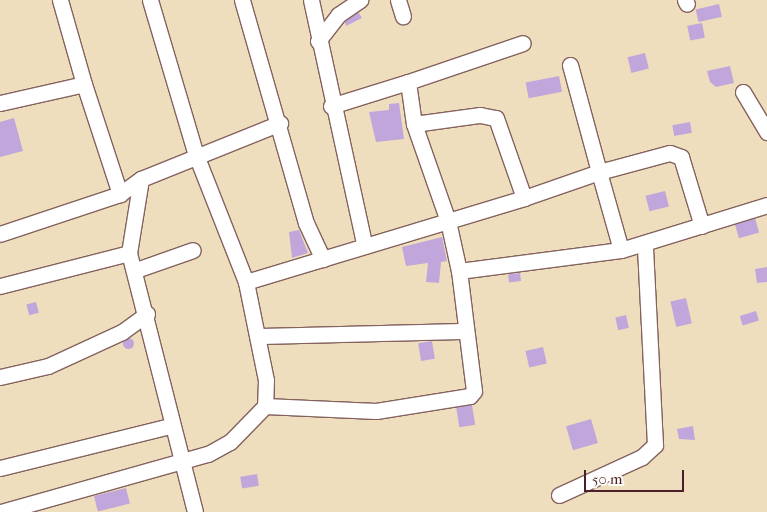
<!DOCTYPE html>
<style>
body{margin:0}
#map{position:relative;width:767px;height:512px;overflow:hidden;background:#efdebd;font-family:"IM FELL French Canon",serif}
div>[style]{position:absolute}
.building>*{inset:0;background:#c1a6db;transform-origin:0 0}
.round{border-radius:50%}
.roads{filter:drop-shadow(1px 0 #84625e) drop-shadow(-1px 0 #84625e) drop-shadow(0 1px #84625e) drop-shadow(0 -1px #84625e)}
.minor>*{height:15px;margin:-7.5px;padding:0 7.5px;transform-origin:7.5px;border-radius:7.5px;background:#fff}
span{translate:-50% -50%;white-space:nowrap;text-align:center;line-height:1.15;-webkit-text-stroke:4px #fdfcf7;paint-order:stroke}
.scale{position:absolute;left:584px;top:470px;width:100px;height:22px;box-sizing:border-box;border:2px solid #4a1f2b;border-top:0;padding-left:6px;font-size:15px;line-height:18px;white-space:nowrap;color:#4a1f2b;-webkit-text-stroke:4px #fdfcf7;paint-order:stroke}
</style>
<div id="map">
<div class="building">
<i style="left:719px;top:4px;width:13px;height:24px;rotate:77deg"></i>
<i style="clip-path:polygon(358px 12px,362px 18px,346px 26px,345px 22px)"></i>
<i style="left:702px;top:23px;width:15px;height:15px;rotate:79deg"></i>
<i style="left:645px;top:53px;width:16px;height:18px;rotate:76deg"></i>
<i style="clip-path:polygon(730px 66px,734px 83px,716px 87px,710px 82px,707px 71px)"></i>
<i style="left:559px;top:76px;width:16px;height:34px;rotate:79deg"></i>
<i style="clip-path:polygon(399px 103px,404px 139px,376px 142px,369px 112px,389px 110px,389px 104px)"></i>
<i style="clip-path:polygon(14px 118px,23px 151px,0 157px,0 122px)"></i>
<i style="left:690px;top:122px;width:11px;height:18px;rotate:80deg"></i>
<i style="left:665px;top:191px;width:16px;height:20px;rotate:76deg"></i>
<i style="left:755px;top:218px;width:15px;height:21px;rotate:74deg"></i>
<i style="clip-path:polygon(299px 230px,308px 253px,292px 258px,289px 232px)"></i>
<i style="clip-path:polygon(442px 237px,447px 261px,441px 262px,439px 283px,426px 282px,428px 263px,406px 266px,402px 247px)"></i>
<i style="clip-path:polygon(767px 267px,767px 282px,757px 283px,755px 269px)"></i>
<i style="left:520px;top:273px;width:8px;height:12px;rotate:83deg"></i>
<i style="left:686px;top:298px;width:26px;height:16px;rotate:77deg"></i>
<i style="left:36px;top:302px;width:11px;height:10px;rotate:75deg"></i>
<i style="left:756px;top:311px;width:10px;height:17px;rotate:73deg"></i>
<i style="left:626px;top:315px;width:13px;height:11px;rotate:77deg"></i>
<i class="round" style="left:122.5px;top:337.5px;width:11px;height:11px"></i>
<i style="left:432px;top:341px;width:18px;height:14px;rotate:81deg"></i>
<i style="left:543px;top:347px;width:17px;height:18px;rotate:77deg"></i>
<i style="left:472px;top:405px;width:20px;height:16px;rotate:81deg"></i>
<i style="left:591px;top:419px;width:25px;height:26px;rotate:74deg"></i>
<i style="clip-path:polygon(693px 426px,695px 440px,679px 439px,677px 429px)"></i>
<i style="left:257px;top:474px;width:12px;height:17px;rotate:81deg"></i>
<i style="left:126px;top:488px;width:16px;height:33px;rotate:76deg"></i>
</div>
<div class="roads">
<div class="minor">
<i style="left:60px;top:0;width:87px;rotate:74.1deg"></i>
<i style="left:150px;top:0;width:162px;rotate:73.5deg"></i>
<i style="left:196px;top:155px;width:136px;rotate:68.5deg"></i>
<i style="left:246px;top:282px;width:290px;rotate:-16.8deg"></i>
<i style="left:242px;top:0;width:232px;rotate:74deg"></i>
<i style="left:306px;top:223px;width:40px;rotate:65deg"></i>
<i style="left:311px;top:0;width:250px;rotate:77.7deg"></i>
<i style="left:398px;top:0;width:17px;rotate:73deg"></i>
<i style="left:685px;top:0;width:4px;rotate:63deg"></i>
<i style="left:318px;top:41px;width:33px;rotate:-52deg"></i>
<i style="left:338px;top:15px;width:27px;rotate:-34deg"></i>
<i style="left:570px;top:65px;width:111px;rotate:74.8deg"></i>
<i style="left:599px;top:172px;width:73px;rotate:-15deg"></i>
<i style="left:670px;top:153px;width:12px;rotate:20deg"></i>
<i style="left:681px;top:157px;width:72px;rotate:73.1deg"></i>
<i style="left:408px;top:82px;width:121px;rotate:-18.7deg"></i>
<i style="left:743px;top:92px;width:47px;rotate:59deg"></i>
<i style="left:0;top:103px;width:86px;rotate:-12.7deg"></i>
<i style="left:84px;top:84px;width:116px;rotate:71.9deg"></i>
<i style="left:120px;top:194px;width:126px;rotate:161.6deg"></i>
<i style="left:331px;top:106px;width:81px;rotate:-17.3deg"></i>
<i style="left:408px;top:82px;width:42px;rotate:81.9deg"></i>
<i style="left:414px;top:124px;width:103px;rotate:70.7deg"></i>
<i style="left:448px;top:221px;width:51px;rotate:77.6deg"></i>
<i style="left:459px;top:271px;width:163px;rotate:-7.4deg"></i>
<i style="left:621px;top:250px;width:153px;rotate:-17.1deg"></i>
<i style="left:414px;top:124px;width:67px;rotate:-7.8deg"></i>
<i style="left:480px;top:115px;width:16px;rotate:11deg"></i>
<i style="left:496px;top:118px;width:85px;rotate:70.7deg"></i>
<i style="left:524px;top:198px;width:79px;rotate:-19.1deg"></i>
<i style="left:599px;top:172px;width:81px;rotate:74.2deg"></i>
<i style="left:141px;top:179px;width:150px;rotate:-21.9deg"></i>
<i style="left:120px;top:194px;width:26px;rotate:-36deg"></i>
<i style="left:141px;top:179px;width:75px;rotate:99.2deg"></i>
<i style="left:129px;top:253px;width:267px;rotate:75.7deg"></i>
<i style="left:136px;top:270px;width:60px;rotate:-19.3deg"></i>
<i style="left:246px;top:282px;width:100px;rotate:78.5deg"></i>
<i style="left:266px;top:380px;width:26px;rotate:92deg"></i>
<i style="left:0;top:286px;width:133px;rotate:-14.3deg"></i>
<i style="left:258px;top:336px;width:206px;rotate:-1.4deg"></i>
<i style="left:0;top:377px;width:49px;rotate:-12.9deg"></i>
<i style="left:48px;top:366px;width:81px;rotate:-24.7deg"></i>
<i style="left:122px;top:332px;width:31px;rotate:-36deg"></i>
<i style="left:0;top:468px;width:175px;rotate:-13.9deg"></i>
<i style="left:559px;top:495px;width:91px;rotate:-24.6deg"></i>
<i style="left:642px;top:457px;width:18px;rotate:-43deg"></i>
<i style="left:655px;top:445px;width:200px;rotate:-92.9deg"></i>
<i style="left:1px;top:512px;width:215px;rotate:-15.7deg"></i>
<i style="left:208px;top:454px;width:25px;rotate:-29deg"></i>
<i style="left:230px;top:442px;width:50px;rotate:-45.8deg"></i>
<i style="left:265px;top:406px;width:111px;rotate:2.6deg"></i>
<i style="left:376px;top:411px;width:95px;rotate:-9.1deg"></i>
<i style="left:470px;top:396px;width:6px;rotate:-51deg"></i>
<i style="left:474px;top:391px;width:121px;rotate:-97.1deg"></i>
</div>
</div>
<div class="scale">50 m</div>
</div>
